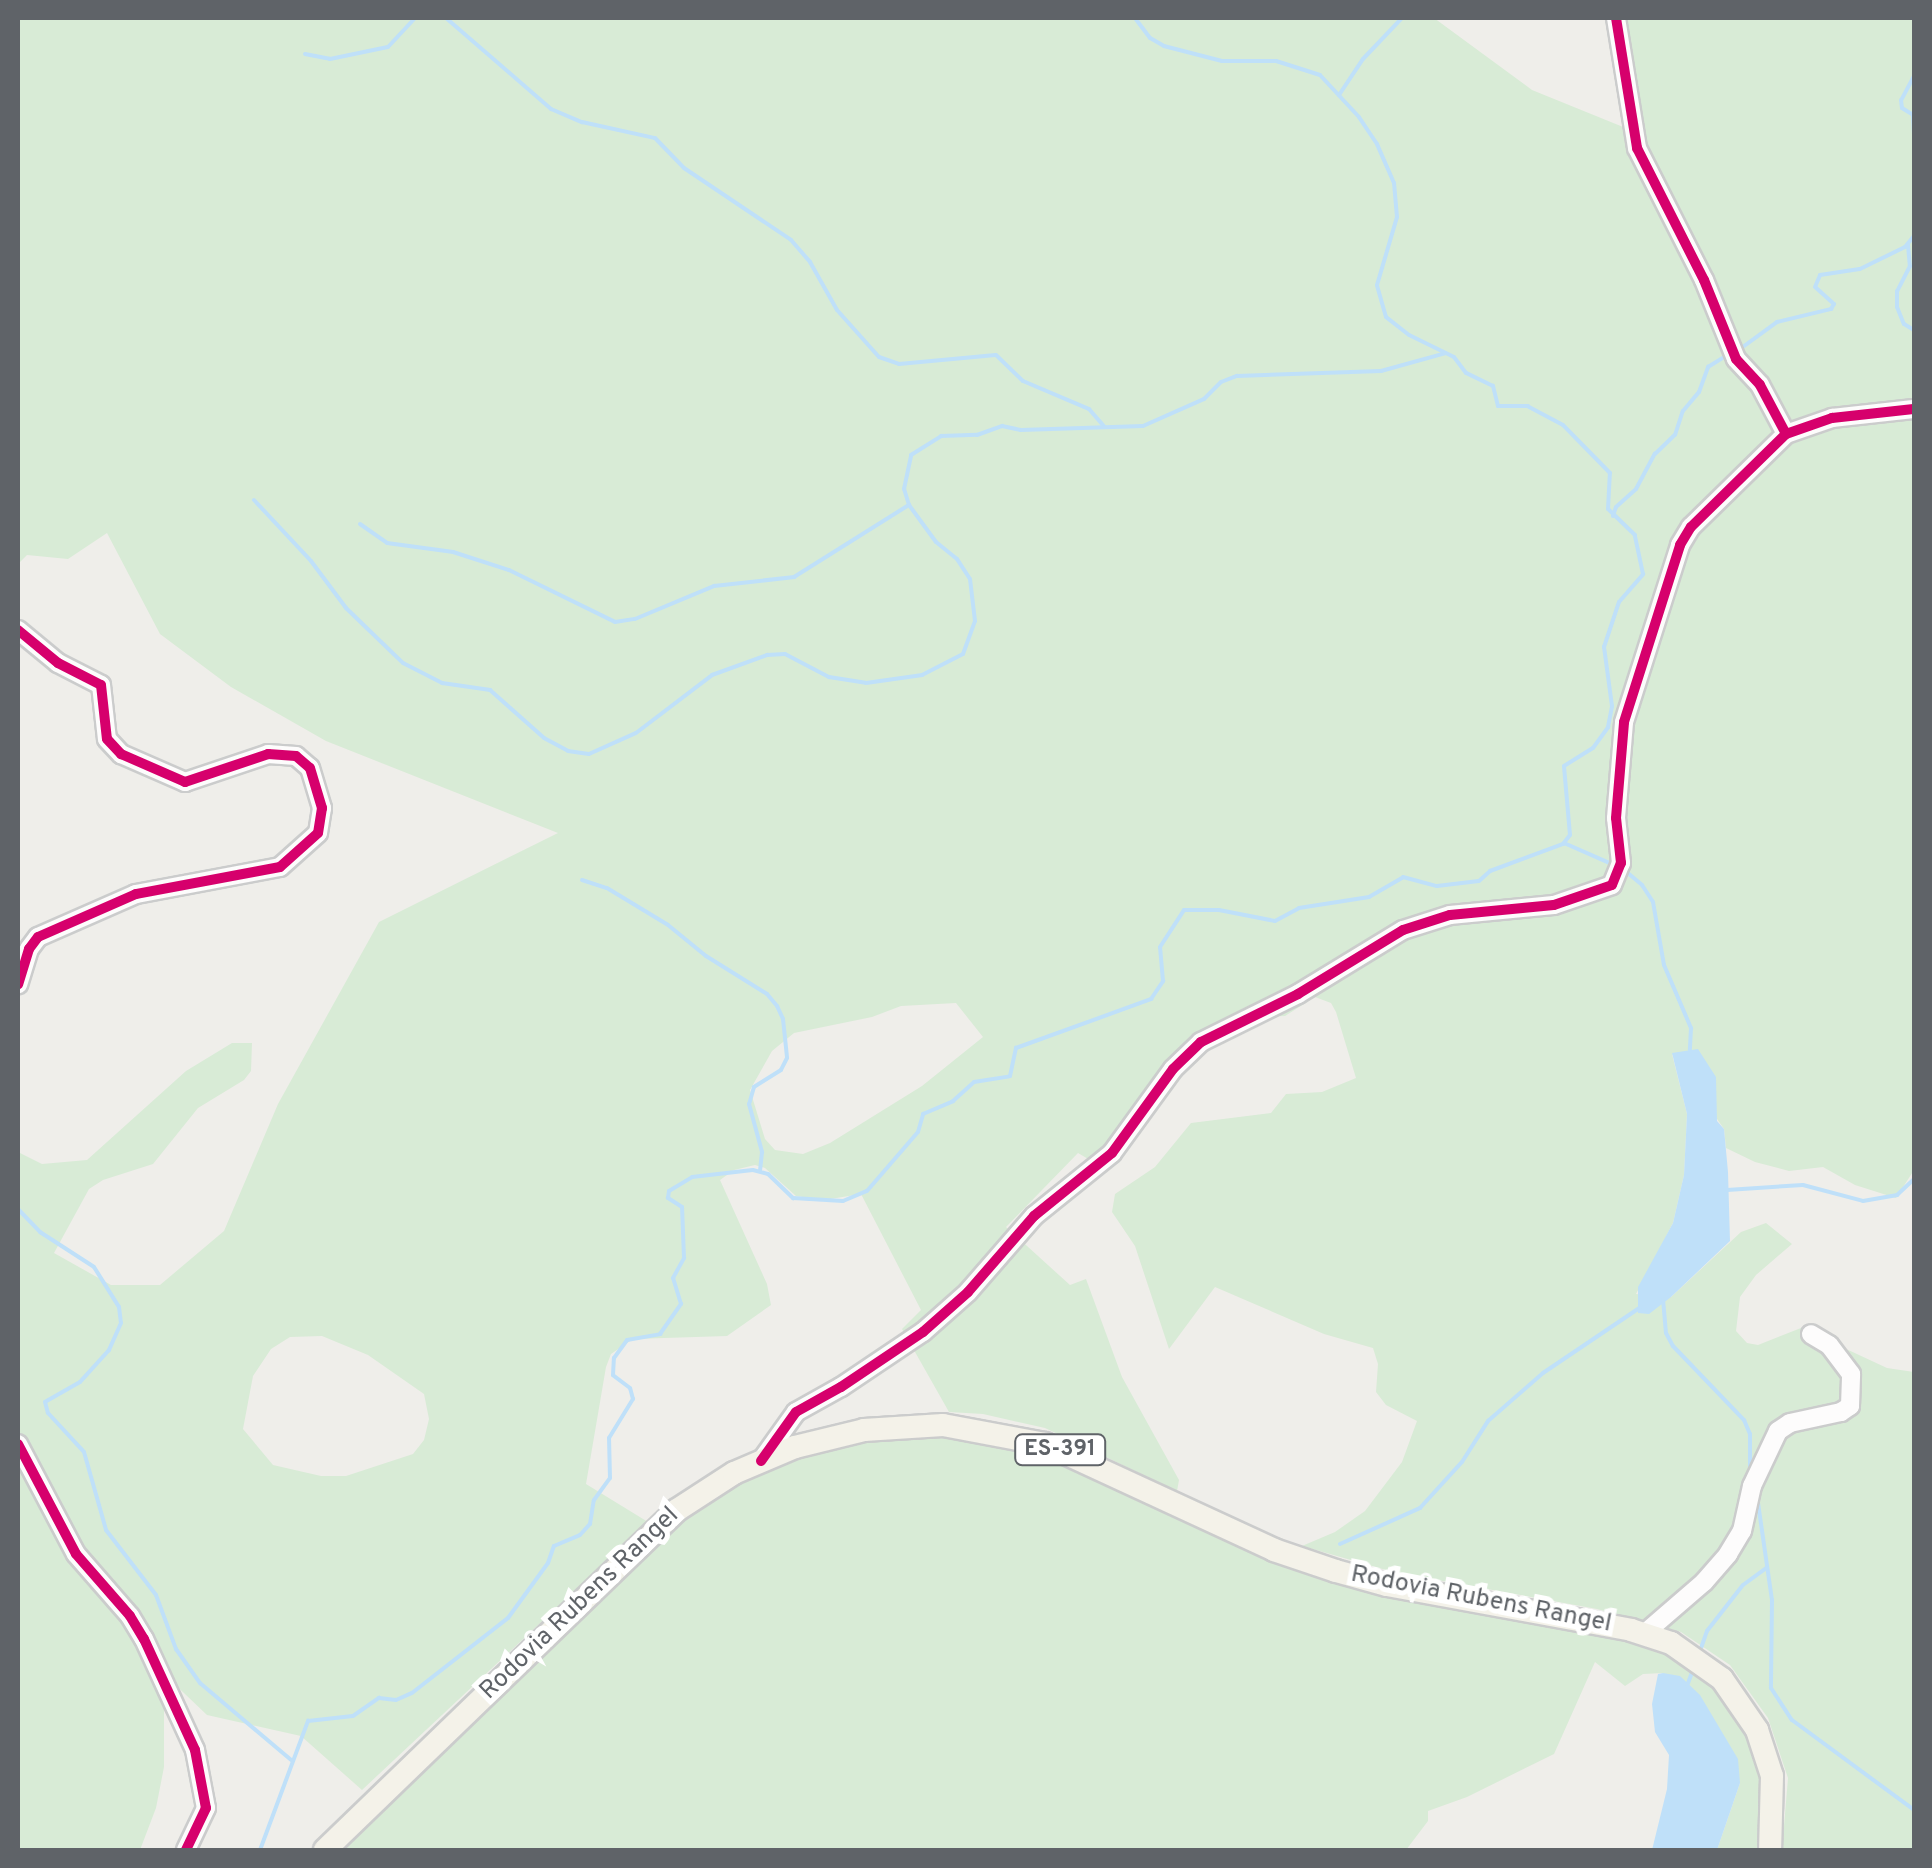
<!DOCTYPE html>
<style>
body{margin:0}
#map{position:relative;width:1932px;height:1868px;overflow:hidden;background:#efeeea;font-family:Overpass,sans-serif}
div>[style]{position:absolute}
.green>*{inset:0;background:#d8ebd6}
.water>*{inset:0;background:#bfe0f9}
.stream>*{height:4px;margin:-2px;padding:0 2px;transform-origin:2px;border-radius:2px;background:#bfe0f9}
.roads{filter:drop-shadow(2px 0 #cbcccc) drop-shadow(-2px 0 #cbcccc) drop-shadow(0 2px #cbcccc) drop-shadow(0 -2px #cbcccc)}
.minor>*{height:18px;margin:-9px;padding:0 9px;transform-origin:9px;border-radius:9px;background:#fdfcfc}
.major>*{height:22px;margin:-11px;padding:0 11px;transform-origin:11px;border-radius:11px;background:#f4f2e9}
.cycleway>*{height:10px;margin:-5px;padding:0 5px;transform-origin:5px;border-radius:5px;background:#d6006c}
span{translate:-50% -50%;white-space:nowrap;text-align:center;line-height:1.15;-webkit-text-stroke:10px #fff;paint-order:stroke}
.shield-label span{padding:2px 8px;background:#fff;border:2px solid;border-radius:8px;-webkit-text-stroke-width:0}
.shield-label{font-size:22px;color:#5f6368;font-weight:700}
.street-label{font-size:25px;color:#5f6368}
.frame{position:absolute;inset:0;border:20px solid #5f6368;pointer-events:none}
</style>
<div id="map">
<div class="green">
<i style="clip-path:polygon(evenodd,18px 18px,1434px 18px,1532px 90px,1633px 131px,1622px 18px,1914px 18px,1914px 1170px,1896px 1198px,1855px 1185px,1823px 1167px,1789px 1171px,1755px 1162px,1726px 1148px,1724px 1129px,1672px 1054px,1687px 1114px,1684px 1175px,1673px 1223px,1636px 1294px,1671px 1297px,1741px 1232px,1766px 1223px,1792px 1244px,1756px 1275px,1740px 1297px,1736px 1331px,1747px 1343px,1758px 1345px,1801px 1328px,1887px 1368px,1914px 1372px,1914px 1850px,1782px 1850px,1788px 1778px,1768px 1718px,1730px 1665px,1681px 1632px,1597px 1609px,1393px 1572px,1302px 1546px,1335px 1532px,1365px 1511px,1402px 1462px,1417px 1421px,1386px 1405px,1376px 1392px,1378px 1364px,1373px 1348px,1324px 1334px,1215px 1287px,1169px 1349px,1135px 1246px,1112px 1212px,1115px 1194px,1155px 1167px,1191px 1123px,1271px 1113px,1286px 1094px,1322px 1092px,1356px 1078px,1336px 1012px,1331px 1003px,1315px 997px,1285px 1016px,1252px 1017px,1181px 1048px,1095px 1163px,1078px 1153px,1006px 1227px,1070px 1285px,1086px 1279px,1122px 1377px,1179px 1480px,1177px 1491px,1045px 1428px,983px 1414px,949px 1412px,902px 1329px,921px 1310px,861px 1194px,824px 1200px,796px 1196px,765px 1168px,755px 1165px,734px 1170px,720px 1180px,767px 1284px,771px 1305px,727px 1336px,633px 1339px,611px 1354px,606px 1367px,586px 1484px,648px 1522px,362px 1790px,301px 1736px,207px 1715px,164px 1674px,164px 1767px,156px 1808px,140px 1850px,18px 1850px,18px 1152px,42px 1164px,87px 1160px,186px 1071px,232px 1043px,252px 1043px,251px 1071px,244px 1080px,198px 1108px,153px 1164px,103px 1180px,89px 1189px,54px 1253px,111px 1285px,160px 1285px,224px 1231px,278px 1104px,379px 922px,558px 833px,326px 741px,231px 687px,160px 634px,107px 533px,68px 559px,27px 555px,18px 564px,18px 18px,956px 1003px,983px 1037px,922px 1086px,830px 1143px,803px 1154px,775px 1150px,765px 1139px,750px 1090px,772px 1051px,794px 1033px,872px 1017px,901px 1006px,956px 1003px,18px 18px,322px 1336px,368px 1355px,424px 1394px,429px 1419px,424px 1440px,413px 1454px,346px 1476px,321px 1476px,273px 1465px,243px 1429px,253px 1376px,271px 1349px,290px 1337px,322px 1336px)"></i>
<i style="clip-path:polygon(877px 1434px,1020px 1439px,1250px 1545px,1593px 1626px,1706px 1668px,1762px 1748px,1764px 1850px,1717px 1850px,1740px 1783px,1663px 1673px,1643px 1674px,1625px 1686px,1595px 1662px,1554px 1754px,1467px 1797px,1428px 1811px,1428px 1821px,1406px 1850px,335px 1850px,648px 1544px,748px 1473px)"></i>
</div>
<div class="water">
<i style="clip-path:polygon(1698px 1049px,1716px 1077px,1717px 1121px,1724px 1129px,1728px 1172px,1730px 1241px,1671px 1297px,1649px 1314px,1638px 1313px,1638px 1287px,1673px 1223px,1684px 1175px,1687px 1114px,1672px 1053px)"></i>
<i style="clip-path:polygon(1663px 1673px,1680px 1676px,1700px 1695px,1738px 1759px,1740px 1783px,1717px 1850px,1652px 1850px,1667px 1789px,1669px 1755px,1655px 1732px,1652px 1704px,1658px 1674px)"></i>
</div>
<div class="stream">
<i style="left:446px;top:18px;width:139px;rotate:40.9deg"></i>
<i style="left:551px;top:109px;width:34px;rotate:23deg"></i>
<i style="left:582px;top:122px;width:75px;rotate:12.4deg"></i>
<i style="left:655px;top:138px;width:42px;rotate:46deg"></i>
<i style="left:684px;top:168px;width:129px;rotate:33.9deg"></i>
<i style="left:791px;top:240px;width:29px;rotate:49deg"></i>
<i style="left:810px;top:262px;width:55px;rotate:60.6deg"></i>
<i style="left:837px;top:310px;width:63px;rotate:48.2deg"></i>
<i style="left:879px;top:357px;width:21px;rotate:19deg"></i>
<i style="left:899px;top:364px;width:97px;rotate:-5.3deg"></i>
<i style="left:996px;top:355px;width:37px;rotate:44deg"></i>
<i style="left:1023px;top:381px;width:72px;rotate:23deg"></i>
<i style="left:1089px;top:409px;width:23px;rotate:49deg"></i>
<i style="left:305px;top:54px;width:25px;rotate:11deg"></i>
<i style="left:330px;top:59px;width:59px;rotate:-11.7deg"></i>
<i style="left:388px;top:47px;width:40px;rotate:-47deg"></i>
<i style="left:1914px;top:58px;width:8px;rotate:90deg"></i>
<i style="left:1914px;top:76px;width:27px;rotate:118deg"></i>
<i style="left:1901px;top:100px;width:8px;rotate:83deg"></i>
<i style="left:1902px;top:108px;width:13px;rotate:32deg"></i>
<i style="left:1913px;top:115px;width:20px;rotate:87deg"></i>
<i style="left:1339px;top:95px;width:43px;rotate:-56.3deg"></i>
<i style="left:1363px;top:59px;width:57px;rotate:-46.4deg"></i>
<i style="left:1908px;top:245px;width:21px;rotate:85deg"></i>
<i style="left:1910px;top:266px;width:28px;rotate:117deg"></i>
<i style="left:1897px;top:291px;width:16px;rotate:90deg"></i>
<i style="left:1897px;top:307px;width:18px;rotate:68deg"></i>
<i style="left:1904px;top:324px;width:12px;rotate:31deg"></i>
<i style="left:1740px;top:349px;width:46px;rotate:-36.1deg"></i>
<i style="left:1777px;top:322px;width:56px;rotate:-13.5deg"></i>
<i style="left:1831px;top:309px;width:6px;rotate:-59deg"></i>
<i style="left:1834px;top:304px;width:25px;rotate:-138deg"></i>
<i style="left:1815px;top:287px;width:13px;rotate:-67deg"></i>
<i style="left:1820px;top:275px;width:40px;rotate:-8.5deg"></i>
<i style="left:1860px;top:269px;width:50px;rotate:-26.1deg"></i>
<i style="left:1905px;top:247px;width:14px;rotate:-51deg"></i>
<i style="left:254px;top:500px;width:83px;rotate:46.9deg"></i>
<i style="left:311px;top:561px;width:59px;rotate:53.3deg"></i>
<i style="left:346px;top:608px;width:79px;rotate:44deg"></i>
<i style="left:403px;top:663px;width:44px;rotate:27.1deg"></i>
<i style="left:442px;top:683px;width:49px;rotate:8.3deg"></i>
<i style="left:490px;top:690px;width:72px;rotate:41.6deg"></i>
<i style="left:544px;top:738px;width:27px;rotate:28deg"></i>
<i style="left:568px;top:751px;width:21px;rotate:8deg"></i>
<i style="left:589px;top:754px;width:51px;rotate:-24.1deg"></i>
<i style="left:636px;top:733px;width:96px;rotate:-37.3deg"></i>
<i style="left:712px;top:675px;width:59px;rotate:-20deg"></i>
<i style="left:767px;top:655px;width:18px;rotate:-3deg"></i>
<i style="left:785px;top:654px;width:50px;rotate:27.6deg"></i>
<i style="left:829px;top:677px;width:37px;rotate:9deg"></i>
<i style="left:866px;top:683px;width:57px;rotate:-8.1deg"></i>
<i style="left:922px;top:675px;width:46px;rotate:-27.1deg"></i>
<i style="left:963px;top:654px;width:35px;rotate:-70deg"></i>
<i style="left:975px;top:621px;width:42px;rotate:-96.8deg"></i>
<i style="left:970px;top:579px;width:24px;rotate:-123deg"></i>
<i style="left:957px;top:559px;width:27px;rotate:-141deg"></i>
<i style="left:936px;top:542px;width:46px;rotate:-126.1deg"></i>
<i style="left:909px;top:505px;width:17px;rotate:-107deg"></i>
<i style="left:904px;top:489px;width:35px;rotate:-78deg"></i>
<i style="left:911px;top:455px;width:36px;rotate:-32deg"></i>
<i style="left:941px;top:436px;width:36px;rotate:-2deg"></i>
<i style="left:977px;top:435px;width:27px;rotate:-20deg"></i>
<i style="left:1002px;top:426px;width:19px;rotate:12deg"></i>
<i style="left:1021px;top:430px;width:122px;rotate:-1.9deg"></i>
<i style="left:1143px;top:426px;width:67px;rotate:-23.9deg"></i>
<i style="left:1204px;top:399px;width:24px;rotate:-45deg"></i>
<i style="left:1221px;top:382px;width:17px;rotate:-21deg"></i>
<i style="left:1237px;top:376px;width:144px;rotate:-2deg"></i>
<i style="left:1381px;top:371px;width:67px;rotate:-15.5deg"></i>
<i style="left:1613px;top:516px;width:9px;rotate:-72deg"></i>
<i style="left:1616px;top:507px;width:27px;rotate:-42deg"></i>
<i style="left:1636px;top:489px;width:40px;rotate:-62deg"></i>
<i style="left:1655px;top:454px;width:28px;rotate:-44deg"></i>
<i style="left:1675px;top:435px;width:25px;rotate:-72deg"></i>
<i style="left:1683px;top:411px;width:25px;rotate:-50deg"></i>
<i style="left:1699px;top:392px;width:27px;rotate:-70deg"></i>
<i style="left:1708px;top:367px;width:22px;rotate:-32deg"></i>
<i style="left:360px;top:524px;width:33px;rotate:35deg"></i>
<i style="left:387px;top:543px;width:67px;rotate:7.8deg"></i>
<i style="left:453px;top:552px;width:59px;rotate:17.8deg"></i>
<i style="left:509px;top:570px;width:118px;rotate:26.1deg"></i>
<i style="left:615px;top:622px;width:20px;rotate:-9deg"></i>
<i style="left:635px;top:619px;width:86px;rotate:-22.7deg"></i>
<i style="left:714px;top:586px;width:81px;rotate:-6.4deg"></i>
<i style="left:794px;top:577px;width:136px;rotate:-32.1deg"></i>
<i style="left:1564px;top:843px;width:55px;rotate:23.7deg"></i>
<i style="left:1623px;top:869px;width:25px;rotate:40deg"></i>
<i style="left:1642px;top:885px;width:20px;rotate:57deg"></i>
<i style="left:1653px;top:902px;width:64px;rotate:80.1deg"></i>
<i style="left:1664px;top:965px;width:69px;rotate:66.8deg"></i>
<i style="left:1691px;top:1028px;width:22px;rotate:93deg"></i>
<i style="left:582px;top:880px;width:26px;rotate:18deg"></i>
<i style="left:607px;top:888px;width:71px;rotate:31.2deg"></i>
<i style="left:668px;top:925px;width:49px;rotate:39.2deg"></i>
<i style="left:706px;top:956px;width:72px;rotate:31.9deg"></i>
<i style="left:767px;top:994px;width:16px;rotate:50deg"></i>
<i style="left:777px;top:1006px;width:14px;rotate:65deg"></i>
<i style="left:783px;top:1019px;width:39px;rotate:84deg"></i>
<i style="left:787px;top:1058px;width:13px;rotate:117deg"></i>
<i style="left:781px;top:1070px;width:32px;rotate:148deg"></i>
<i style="left:754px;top:1087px;width:18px;rotate:106deg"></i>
<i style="left:749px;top:1104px;width:50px;rotate:74.8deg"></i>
<i style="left:762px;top:1152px;width:18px;rotate:96deg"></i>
<i style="left:1727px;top:1190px;width:76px;rotate:-3.8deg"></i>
<i style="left:1803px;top:1185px;width:62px;rotate:14.9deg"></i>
<i style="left:1863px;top:1201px;width:35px;rotate:-10deg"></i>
<i style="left:1897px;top:1195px;width:23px;rotate:-43deg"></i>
<i style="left:18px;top:1209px;width:32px;rotate:46deg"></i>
<i style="left:40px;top:1232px;width:64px;rotate:32.9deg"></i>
<i style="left:94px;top:1267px;width:47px;rotate:58deg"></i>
<i style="left:119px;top:1307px;width:16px;rotate:83deg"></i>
<i style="left:121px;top:1323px;width:30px;rotate:114deg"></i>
<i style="left:109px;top:1350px;width:43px;rotate:132.2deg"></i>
<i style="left:80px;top:1382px;width:40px;rotate:150.3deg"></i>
<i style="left:45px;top:1402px;width:11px;rotate:75deg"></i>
<i style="left:48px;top:1413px;width:53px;rotate:47.3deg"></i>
<i style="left:84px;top:1452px;width:81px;rotate:74.2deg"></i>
<i style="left:106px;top:1530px;width:82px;rotate:52.4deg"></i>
<i style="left:156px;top:1595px;width:58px;rotate:69.7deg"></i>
<i style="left:176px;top:1649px;width:42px;rotate:54.8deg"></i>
<i style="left:200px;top:1683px;width:119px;rotate:40.2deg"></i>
<i style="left:1663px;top:1299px;width:34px;rotate:85deg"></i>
<i style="left:1666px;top:1333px;width:15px;rotate:62deg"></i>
<i style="left:1673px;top:1346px;width:103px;rotate:46.2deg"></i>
<i style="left:1744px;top:1420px;width:15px;rotate:67deg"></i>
<i style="left:1750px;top:1434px;width:39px;rotate:90deg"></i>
<i style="left:1757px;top:1496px;width:105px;rotate:81.8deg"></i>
<i style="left:1772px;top:1600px;width:88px;rotate:90.7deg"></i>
<i style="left:1771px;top:1688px;width:38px;rotate:57deg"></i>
<i style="left:1792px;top:1720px;width:152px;rotate:36.4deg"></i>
<i style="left:1340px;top:1544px;width:88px;rotate:-24.2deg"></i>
<i style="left:1420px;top:1508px;width:62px;rotate:-47.6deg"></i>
<i style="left:1462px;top:1462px;width:49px;rotate:-57.6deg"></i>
<i style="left:1488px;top:1421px;width:73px;rotate:-41.1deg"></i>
<i style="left:1543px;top:1373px;width:118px;rotate:-34deg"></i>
<i style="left:1699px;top:1654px;width:24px;rotate:-71deg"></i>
<i style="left:1707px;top:1631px;width:58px;rotate:-52deg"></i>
<i style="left:1743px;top:1585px;width:29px;rotate:-36deg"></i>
<i style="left:1687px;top:1686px;width:20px;rotate:-70deg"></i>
<i style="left:260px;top:1850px;width:138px;rotate:-69.6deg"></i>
<i style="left:308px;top:1721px;width:45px;rotate:-6.3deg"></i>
<i style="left:353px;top:1716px;width:32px;rotate:-35deg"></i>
<i style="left:379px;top:1698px;width:17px;rotate:7deg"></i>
<i style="left:396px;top:1700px;width:17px;rotate:-24deg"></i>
<i style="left:412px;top:1693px;width:122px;rotate:-38deg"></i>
<i style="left:508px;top:1618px;width:68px;rotate:-54deg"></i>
<i style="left:548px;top:1563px;width:18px;rotate:-71deg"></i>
<i style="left:554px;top:1546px;width:28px;rotate:-23deg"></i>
<i style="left:580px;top:1535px;width:15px;rotate:-48deg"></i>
<i style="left:590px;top:1524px;width:24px;rotate:-81deg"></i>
<i style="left:594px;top:1500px;width:27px;rotate:-54deg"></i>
<i style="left:610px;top:1478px;width:40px;rotate:-91.4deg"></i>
<i style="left:609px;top:1438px;width:46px;rotate:-58.4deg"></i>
<i style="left:633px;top:1399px;width:11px;rotate:-105deg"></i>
<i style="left:630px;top:1388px;width:21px;rotate:-143deg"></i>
<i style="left:613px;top:1375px;width:17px;rotate:-87deg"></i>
<i style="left:614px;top:1358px;width:22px;rotate:-54deg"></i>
<i style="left:627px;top:1340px;width:34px;rotate:-10deg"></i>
<i style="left:660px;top:1334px;width:37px;rotate:-55deg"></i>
<i style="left:681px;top:1304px;width:27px;rotate:-107deg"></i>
<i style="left:673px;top:1278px;width:23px;rotate:-61deg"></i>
<i style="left:684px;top:1258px;width:51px;rotate:-92.2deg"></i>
<i style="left:682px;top:1207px;width:17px;rotate:-147deg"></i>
<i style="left:668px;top:1198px;width:7px;rotate:-82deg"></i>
<i style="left:669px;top:1191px;width:27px;rotate:-31deg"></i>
<i style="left:692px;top:1177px;width:61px;rotate:-6.5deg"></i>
<i style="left:753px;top:1170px;width:16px;rotate:15deg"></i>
<i style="left:768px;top:1174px;width:35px;rotate:44deg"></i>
<i style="left:793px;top:1198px;width:50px;rotate:3.4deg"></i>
<i style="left:843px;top:1201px;width:26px;rotate:-23deg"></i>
<i style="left:867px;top:1191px;width:78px;rotate:-49.2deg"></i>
<i style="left:918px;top:1132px;width:19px;rotate:-74deg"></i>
<i style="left:923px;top:1114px;width:33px;rotate:-23deg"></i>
<i style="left:953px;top:1101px;width:28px;rotate:-42deg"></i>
<i style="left:974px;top:1082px;width:36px;rotate:-9deg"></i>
<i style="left:1010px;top:1076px;width:29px;rotate:-78deg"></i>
<i style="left:1016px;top:1048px;width:144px;rotate:-19.9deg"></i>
<i style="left:1151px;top:999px;width:22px;rotate:-56deg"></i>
<i style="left:1163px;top:981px;width:34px;rotate:-95deg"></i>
<i style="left:1160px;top:947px;width:44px;rotate:-57deg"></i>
<i style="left:1184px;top:910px;width:35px"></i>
<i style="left:1219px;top:910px;width:57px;rotate:11.1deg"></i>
<i style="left:1275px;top:921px;width:27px;rotate:-28deg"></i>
<i style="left:1299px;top:908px;width:71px;rotate:-8.9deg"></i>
<i style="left:1369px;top:897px;width:39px;rotate:-30deg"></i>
<i style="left:1403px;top:877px;width:35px;rotate:15deg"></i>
<i style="left:1437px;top:886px;width:42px;rotate:-6.8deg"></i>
<i style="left:1479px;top:881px;width:15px;rotate:-42deg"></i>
<i style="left:1490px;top:871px;width:78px;rotate:-20.3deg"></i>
<i style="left:1563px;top:844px;width:11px;rotate:-52deg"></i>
<i style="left:1570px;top:835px;width:69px;rotate:-95deg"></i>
<i style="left:1564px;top:766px;width:34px;rotate:-32deg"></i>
<i style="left:1593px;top:748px;width:26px;rotate:-54deg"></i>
<i style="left:1608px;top:727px;width:21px;rotate:-79deg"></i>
<i style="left:1612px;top:706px;width:60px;rotate:-97.7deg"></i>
<i style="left:1604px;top:647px;width:47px;rotate:-71.6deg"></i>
<i style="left:1619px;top:602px;width:37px;rotate:-49deg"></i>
<i style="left:1643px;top:574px;width:40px;rotate:-102deg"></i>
<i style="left:1635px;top:535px;width:37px;rotate:-136deg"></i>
<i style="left:1608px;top:509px;width:36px;rotate:-87deg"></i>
<i style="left:1610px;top:473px;width:67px;rotate:-134.4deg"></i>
<i style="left:1563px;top:425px;width:40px;rotate:-152deg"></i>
<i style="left:1528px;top:406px;width:30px;rotate:180deg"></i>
<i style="left:1498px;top:406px;width:21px;rotate:-104deg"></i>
<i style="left:1493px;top:386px;width:30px;rotate:-154deg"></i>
<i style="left:1466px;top:373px;width:20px;rotate:-127deg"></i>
<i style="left:1454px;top:357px;width:50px;rotate:-153.9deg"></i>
<i style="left:1409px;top:335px;width:29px;rotate:-142deg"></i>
<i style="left:1386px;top:317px;width:33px;rotate:-106deg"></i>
<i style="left:1377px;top:285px;width:71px;rotate:-73.6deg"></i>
<i style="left:1397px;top:217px;width:34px;rotate:-95deg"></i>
<i style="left:1394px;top:183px;width:43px;rotate:-113.6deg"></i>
<i style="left:1377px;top:144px;width:32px;rotate:-124deg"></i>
<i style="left:1359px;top:117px;width:57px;rotate:-132.9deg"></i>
<i style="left:1320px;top:75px;width:46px;rotate:-162.3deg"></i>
<i style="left:1276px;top:61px;width:54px;rotate:180deg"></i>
<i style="left:1222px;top:61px;width:60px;rotate:-165.5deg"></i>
<i style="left:1164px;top:46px;width:16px;rotate:-150deg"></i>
<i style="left:1150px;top:38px;width:25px;rotate:-127deg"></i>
</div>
<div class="roads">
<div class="minor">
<i style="left:1616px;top:18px;width:132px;rotate:80.8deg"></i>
<i style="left:1637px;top:148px;width:148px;rotate:63.1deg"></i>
<i style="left:1704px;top:280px;width:85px;rotate:67.9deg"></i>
<i style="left:1736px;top:359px;width:35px;rotate:47deg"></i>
<i style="left:1760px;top:385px;width:55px;rotate:62deg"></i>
<i style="left:18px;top:630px;width:52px;rotate:39.5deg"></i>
<i style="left:58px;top:663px;width:48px;rotate:27.1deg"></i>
<i style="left:101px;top:685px;width:54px;rotate:83.7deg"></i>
<i style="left:107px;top:739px;width:21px;rotate:47deg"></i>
<i style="left:121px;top:754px;width:70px;rotate:23.6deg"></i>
<i style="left:185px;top:782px;width:88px;rotate:-18.6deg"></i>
<i style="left:268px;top:754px;width:28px;rotate:4deg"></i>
<i style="left:296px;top:756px;width:18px;rotate:41deg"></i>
<i style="left:310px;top:768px;width:42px;rotate:73.3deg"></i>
<i style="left:322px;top:808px;width:25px;rotate:99deg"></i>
<i style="left:318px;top:833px;width:51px;rotate:138.2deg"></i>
<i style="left:280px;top:867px;width:147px;rotate:169.4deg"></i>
<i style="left:136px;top:894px;width:107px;rotate:156.3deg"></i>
<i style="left:38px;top:937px;width:15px;rotate:127deg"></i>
<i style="left:29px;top:949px;width:37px;rotate:107deg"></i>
<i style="left:18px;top:1444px;width:124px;rotate:62.2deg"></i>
<i style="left:76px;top:1554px;width:82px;rotate:48.9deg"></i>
<i style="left:130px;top:1616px;width:27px;rotate:59deg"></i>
<i style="left:144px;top:1639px;width:122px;rotate:65.3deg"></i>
<i style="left:195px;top:1750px;width:59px;rotate:79.3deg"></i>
<i style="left:206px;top:1808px;width:47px;rotate:115.5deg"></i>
<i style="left:761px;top:1461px;width:60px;rotate:-54.5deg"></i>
<i style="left:796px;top:1412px;width:51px;rotate:-29.1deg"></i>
<i style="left:841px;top:1387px;width:99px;rotate:-33.9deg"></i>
<i style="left:923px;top:1332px;width:60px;rotate:-41.6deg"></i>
<i style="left:968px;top:1292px;width:101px;rotate:-49deg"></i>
<i style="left:1034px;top:1216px;width:100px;rotate:-38.9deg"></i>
<i style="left:1112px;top:1153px;width:104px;rotate:-54deg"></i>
<i style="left:1173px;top:1069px;width:39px;rotate:-44deg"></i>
<i style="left:1201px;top:1042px;width:108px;rotate:-26.3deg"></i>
<i style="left:1298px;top:994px;width:123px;rotate:-31.4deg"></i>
<i style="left:1403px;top:930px;width:49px;rotate:-17.7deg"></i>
<i style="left:1450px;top:915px;width:104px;rotate:-5.5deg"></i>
<i style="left:1554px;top:905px;width:61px;rotate:-19deg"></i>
<i style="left:1612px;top:885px;width:24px;rotate:-68deg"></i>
<i style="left:1621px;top:863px;width:45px;rotate:-96.3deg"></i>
<i style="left:1616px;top:818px;width:96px;rotate:-85.2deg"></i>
<i style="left:1624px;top:722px;width:186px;rotate:-72.4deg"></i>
<i style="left:1680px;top:545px;width:21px;rotate:-59deg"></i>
<i style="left:1691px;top:527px;width:133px;rotate:-44.4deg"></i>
<i style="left:1786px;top:434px;width:49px;rotate:-19.2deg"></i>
<i style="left:1832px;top:418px;width:82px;rotate:-6.3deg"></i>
<i style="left:1645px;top:1633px;width:78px;rotate:-40.8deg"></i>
<i style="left:1704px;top:1582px;width:37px;rotate:-49deg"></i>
<i style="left:1728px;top:1554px;width:27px;rotate:-59deg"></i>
<i style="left:1742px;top:1531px;width:46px;rotate:-77.5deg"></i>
<i style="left:1752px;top:1486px;width:61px;rotate:-64.7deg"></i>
<i style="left:1778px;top:1431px;width:14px;rotate:-34deg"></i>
<i style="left:1790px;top:1423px;width:52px;rotate:-12.2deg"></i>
<i style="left:1841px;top:1412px;width:11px;rotate:-34deg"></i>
<i style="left:1850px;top:1406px;width:32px;rotate:-88deg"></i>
<i style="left:1851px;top:1374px;width:36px;rotate:-127deg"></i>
<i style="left:1829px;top:1345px;width:21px;rotate:-149deg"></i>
</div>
<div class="major">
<i style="left:325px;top:1850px;width:489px;rotate:-44deg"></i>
<i style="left:677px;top:1510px;width:68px;rotate:-33deg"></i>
<i style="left:734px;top:1473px;width:66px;rotate:-23.1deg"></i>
<i style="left:795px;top:1447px;width:71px;rotate:-13.8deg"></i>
<i style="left:864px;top:1430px;width:79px;rotate:-3.6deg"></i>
<i style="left:943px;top:1425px;width:104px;rotate:10.6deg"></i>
<i style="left:1045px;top:1444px;width:252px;rotate:24.8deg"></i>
<i style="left:1274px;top:1550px;width:65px;rotate:18.7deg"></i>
<i style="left:1336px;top:1571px;width:53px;rotate:15.4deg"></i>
<i style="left:1387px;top:1585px;width:248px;rotate:10.4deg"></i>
<i style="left:1631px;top:1630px;width:42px;rotate:18deg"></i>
<i style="left:1671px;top:1643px;width:62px;rotate:35.2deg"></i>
<i style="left:1722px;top:1679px;width:62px;rotate:55.5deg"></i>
<i style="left:1757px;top:1730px;width:48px;rotate:71.9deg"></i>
<i style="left:1772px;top:1776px;width:74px;rotate:91.5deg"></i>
</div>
</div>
<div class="cycleway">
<i style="left:1616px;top:18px;width:132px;rotate:80.8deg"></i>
<i style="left:1637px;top:148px;width:148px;rotate:63.1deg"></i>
<i style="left:1704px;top:280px;width:85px;rotate:67.9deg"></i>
<i style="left:1736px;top:359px;width:35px;rotate:47deg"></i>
<i style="left:1760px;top:385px;width:55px;rotate:62deg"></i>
<i style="left:18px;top:630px;width:52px;rotate:39.5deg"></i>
<i style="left:58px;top:663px;width:48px;rotate:27.1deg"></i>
<i style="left:101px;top:685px;width:54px;rotate:83.7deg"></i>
<i style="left:107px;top:739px;width:21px;rotate:47deg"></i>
<i style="left:121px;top:754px;width:70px;rotate:23.6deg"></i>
<i style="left:185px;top:782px;width:88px;rotate:-18.6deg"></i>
<i style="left:268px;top:754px;width:28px;rotate:4deg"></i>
<i style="left:296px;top:756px;width:18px;rotate:41deg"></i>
<i style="left:310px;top:768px;width:42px;rotate:73.3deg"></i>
<i style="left:322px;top:808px;width:25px;rotate:99deg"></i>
<i style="left:318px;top:833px;width:51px;rotate:138.2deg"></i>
<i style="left:280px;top:867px;width:147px;rotate:169.4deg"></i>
<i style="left:136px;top:894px;width:107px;rotate:156.3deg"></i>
<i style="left:38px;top:937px;width:15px;rotate:127deg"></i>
<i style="left:29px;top:949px;width:37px;rotate:107deg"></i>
<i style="left:18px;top:1444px;width:124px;rotate:62.2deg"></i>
<i style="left:76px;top:1554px;width:82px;rotate:48.9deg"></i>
<i style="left:130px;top:1616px;width:27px;rotate:59deg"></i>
<i style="left:144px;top:1639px;width:122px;rotate:65.3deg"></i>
<i style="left:195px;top:1750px;width:59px;rotate:79.3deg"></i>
<i style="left:206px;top:1808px;width:47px;rotate:115.5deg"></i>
<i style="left:761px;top:1461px;width:60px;rotate:-54.5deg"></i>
<i style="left:796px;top:1412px;width:51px;rotate:-29.1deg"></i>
<i style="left:841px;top:1387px;width:99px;rotate:-33.9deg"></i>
<i style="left:923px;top:1332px;width:60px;rotate:-41.6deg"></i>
<i style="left:968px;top:1292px;width:101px;rotate:-49deg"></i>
<i style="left:1034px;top:1216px;width:100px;rotate:-38.9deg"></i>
<i style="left:1112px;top:1153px;width:104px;rotate:-54deg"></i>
<i style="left:1173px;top:1069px;width:39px;rotate:-44deg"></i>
<i style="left:1201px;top:1042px;width:108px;rotate:-26.3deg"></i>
<i style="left:1298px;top:994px;width:123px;rotate:-31.4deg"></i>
<i style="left:1403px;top:930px;width:49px;rotate:-17.7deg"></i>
<i style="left:1450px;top:915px;width:104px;rotate:-5.5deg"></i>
<i style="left:1554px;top:905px;width:61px;rotate:-19deg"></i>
<i style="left:1612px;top:885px;width:24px;rotate:-68deg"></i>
<i style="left:1621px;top:863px;width:45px;rotate:-96.3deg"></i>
<i style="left:1616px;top:818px;width:96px;rotate:-85.2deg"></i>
<i style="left:1624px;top:722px;width:186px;rotate:-72.4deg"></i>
<i style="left:1680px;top:545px;width:21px;rotate:-59deg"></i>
<i style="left:1691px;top:527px;width:133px;rotate:-44.4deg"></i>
<i style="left:1786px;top:434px;width:49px;rotate:-19.2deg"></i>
<i style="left:1832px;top:418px;width:82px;rotate:-6.3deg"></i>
</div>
<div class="shield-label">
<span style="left:1060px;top:1450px">ES-391</span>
</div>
<div class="street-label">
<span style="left:1481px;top:1600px;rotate:11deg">Rodovia Rubens Rangel</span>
<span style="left:580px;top:1604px;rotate:-44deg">Rodovia Rubens Rangel</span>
</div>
<div class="frame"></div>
</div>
